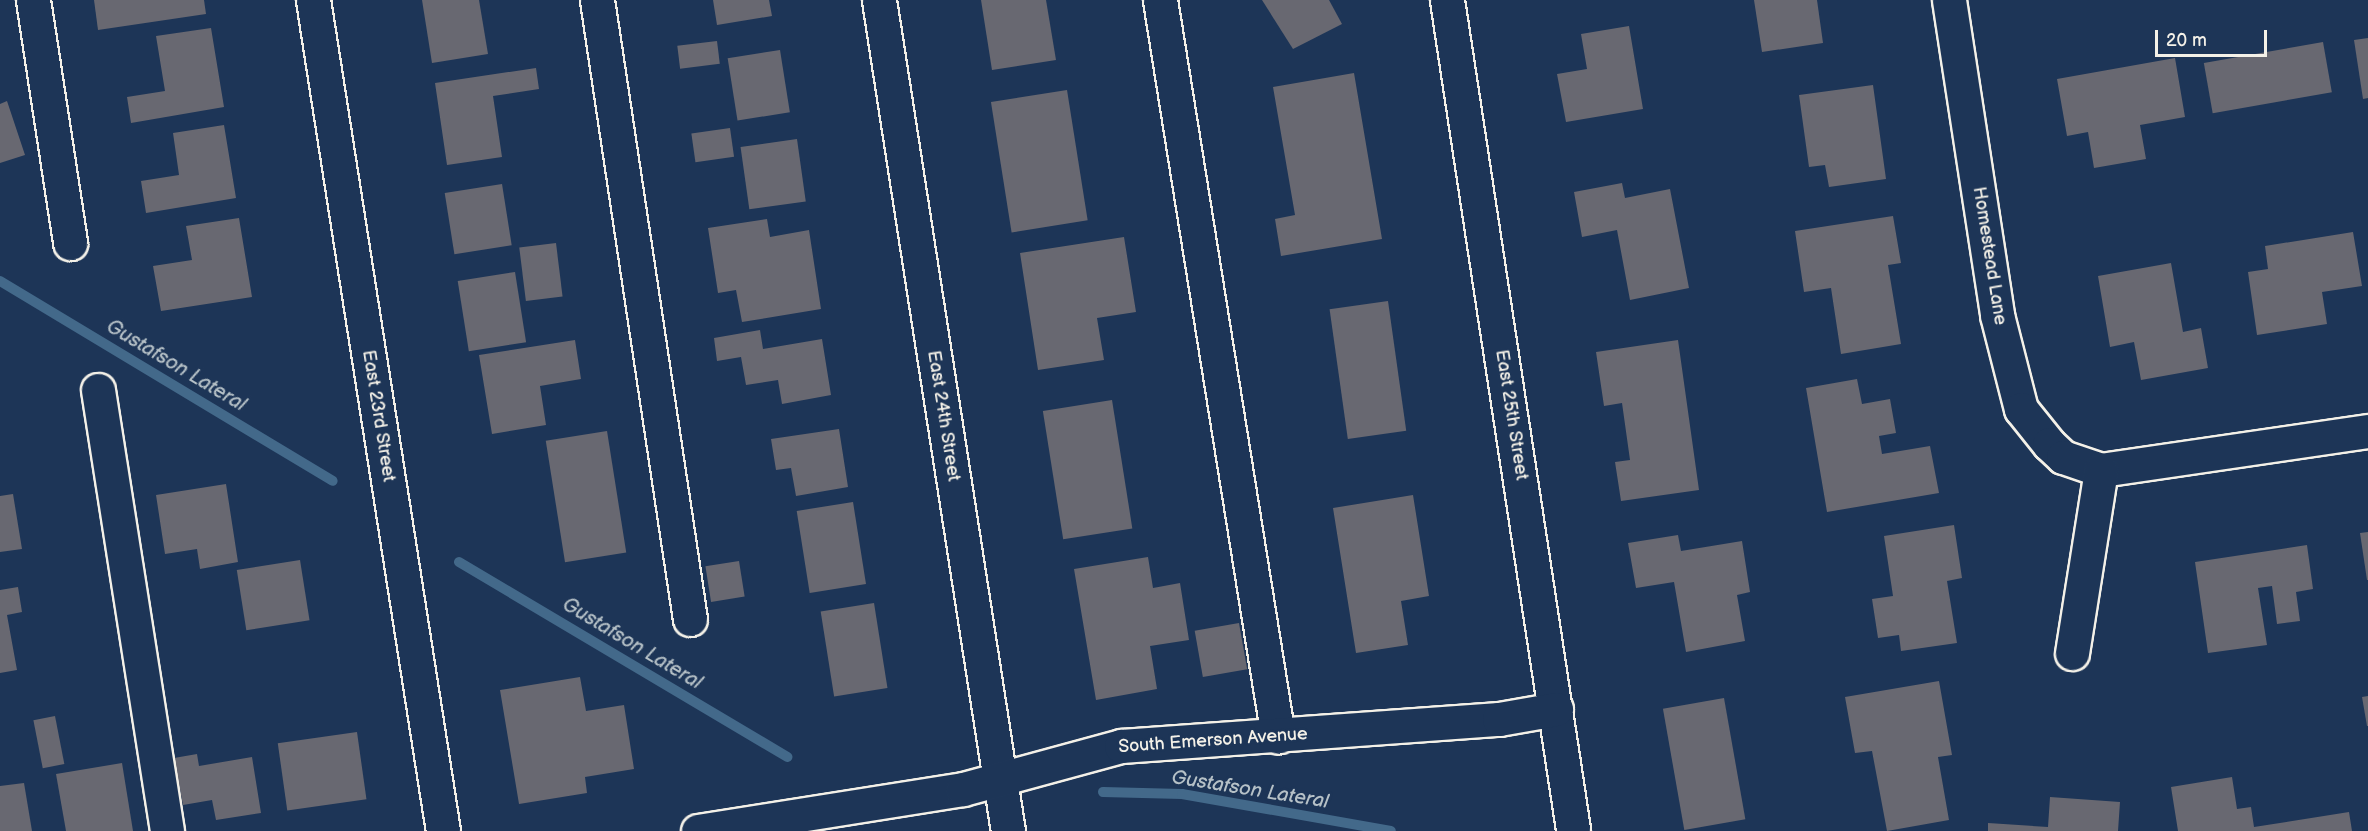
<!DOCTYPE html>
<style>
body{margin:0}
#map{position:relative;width:2368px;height:831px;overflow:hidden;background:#1d3557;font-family:"Balsamiq Sans",sans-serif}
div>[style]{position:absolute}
.stream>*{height:10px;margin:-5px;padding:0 5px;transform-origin:5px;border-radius:5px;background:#43698a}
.building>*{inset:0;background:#686871;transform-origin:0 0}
.roads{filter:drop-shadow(2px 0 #f4f1e8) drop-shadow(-2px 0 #f4f1e8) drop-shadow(0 2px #f4f1e8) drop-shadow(0 -2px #f4f1e8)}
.minor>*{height:33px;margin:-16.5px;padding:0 16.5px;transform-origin:16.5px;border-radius:16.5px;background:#1d3557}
span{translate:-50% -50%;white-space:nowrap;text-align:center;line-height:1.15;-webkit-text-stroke:5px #1d3557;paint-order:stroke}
.street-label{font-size:18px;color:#f4f1e8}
.water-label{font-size:20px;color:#b6c1c7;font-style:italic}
.scale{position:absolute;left:2155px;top:30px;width:112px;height:27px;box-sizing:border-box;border:3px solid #f4f1e8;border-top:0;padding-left:8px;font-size:18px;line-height:21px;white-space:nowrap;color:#f4f1e8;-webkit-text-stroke:4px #1d3557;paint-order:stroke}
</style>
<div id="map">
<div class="stream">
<i style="left:0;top:281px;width:388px;rotate:31deg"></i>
<i style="left:459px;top:562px;width:382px;rotate:30.7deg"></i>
<i style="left:1103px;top:792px;width:79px;rotate:1.5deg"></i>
<i style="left:1182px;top:794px;width:212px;rotate:10deg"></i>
</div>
<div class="building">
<i style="clip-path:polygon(94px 0,204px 0,206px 14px,98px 30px)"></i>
<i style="clip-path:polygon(422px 0,479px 0,488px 54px,432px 63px)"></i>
<i style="clip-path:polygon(713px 0,769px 0,772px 16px,717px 25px)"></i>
<i style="clip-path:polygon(981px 0,1046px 0,1056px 60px,992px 70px)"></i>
<i style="clip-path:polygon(1262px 0,1329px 0,1342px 24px,1293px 49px)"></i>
<i style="clip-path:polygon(1754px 0,1817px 0,1823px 43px,1762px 52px)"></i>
<i style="clip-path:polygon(1629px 26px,1643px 109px,1566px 122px,1557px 74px,1587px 69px,1581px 34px)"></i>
<i style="clip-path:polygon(211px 28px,224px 107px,131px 123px,127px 97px,165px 91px,156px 36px)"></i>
<i style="clip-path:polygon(2368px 38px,2368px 98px,2363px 99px,2354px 40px)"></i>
<i style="left:717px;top:41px;width:23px;height:40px;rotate:83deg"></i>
<i style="left:2323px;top:42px;width:51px;height:121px;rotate:80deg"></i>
<i style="left:780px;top:50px;width:63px;height:53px;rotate:81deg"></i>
<i style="clip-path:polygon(2175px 58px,2185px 117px,2140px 125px,2146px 159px,2094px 168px,2088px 132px,2067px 136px,2057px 79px)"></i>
<i style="clip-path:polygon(536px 68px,539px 89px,493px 96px,502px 157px,447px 165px,435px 83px)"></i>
<i style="clip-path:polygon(1354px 73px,1382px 239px,1281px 256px,1275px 219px,1295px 215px,1273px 87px)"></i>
<i style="clip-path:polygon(1873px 85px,1886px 179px,1829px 187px,1825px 165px,1809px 167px,1799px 95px)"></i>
<i style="left:1067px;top:90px;width:132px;height:77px;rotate:81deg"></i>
<i style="clip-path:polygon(7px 101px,25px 155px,0 163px,0 104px)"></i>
<i style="clip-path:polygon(224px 125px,236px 198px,146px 213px,141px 181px,179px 175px,173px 133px)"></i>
<i style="left:730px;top:128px;width:29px;height:39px;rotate:82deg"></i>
<i style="left:797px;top:139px;width:63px;height:57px;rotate:82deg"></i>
<i style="clip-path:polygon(1622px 183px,1625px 198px,1670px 189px,1689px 288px,1630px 300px,1617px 230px,1582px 237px,1574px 192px)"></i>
<i style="left:502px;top:184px;width:62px;height:58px;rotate:81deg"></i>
<i style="clip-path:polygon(1893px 216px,1901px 263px,1888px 265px,1901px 344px,1841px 354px,1831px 288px,1804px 292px,1795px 231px)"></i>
<i style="clip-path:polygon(239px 218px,252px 297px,161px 311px,153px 266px,192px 260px,186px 226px)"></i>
<i style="clip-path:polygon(767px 219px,770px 237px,809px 230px,821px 309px,742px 322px,736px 290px,718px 293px,708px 228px)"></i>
<i style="clip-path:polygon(2353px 232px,2362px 286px,2322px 292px,2327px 324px,2257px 335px,2248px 272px,2268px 269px,2265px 246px)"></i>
<i style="clip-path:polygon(1124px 237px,1136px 312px,1097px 318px,1104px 360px,1038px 370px,1020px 253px)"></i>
<i style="left:556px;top:243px;width:54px;height:37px;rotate:83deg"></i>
<i style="clip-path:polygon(2171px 263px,2183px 332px,2201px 328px,2208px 368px,2141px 380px,2134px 342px,2110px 347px,2098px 276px)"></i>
<i style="left:515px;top:272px;width:71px;height:58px;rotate:81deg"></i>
<i style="left:1388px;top:301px;width:131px;height:59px;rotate:82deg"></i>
<i style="clip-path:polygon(760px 330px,763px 349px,822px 339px,831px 395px,782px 404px,778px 380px,746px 385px,741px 357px,717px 361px,714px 338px)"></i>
<i style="clip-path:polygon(575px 340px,581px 379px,540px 386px,546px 425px,492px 434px,479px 355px)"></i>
<i style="clip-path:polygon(1678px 340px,1699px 490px,1621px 501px,1615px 462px,1630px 460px,1622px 403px,1604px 406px,1596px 352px)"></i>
<i style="clip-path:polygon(1857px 379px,1862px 404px,1890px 399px,1896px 433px,1879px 436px,1882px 454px,1930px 446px,1939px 493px,1827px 512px,1806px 388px)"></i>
<i style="left:1112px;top:400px;width:130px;height:70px;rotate:81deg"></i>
<i style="clip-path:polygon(839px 429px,848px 487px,796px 496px,791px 468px,776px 470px,771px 439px)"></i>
<i style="left:607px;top:431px;width:123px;height:62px;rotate:81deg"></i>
<i style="clip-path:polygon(226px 484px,238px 562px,200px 569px,197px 549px,165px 554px,156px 495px)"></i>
<i style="clip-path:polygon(13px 494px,22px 549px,0 552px,0 496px)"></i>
<i style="clip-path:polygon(1413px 495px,1429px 596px,1401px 601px,1408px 645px,1356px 653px,1333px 508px)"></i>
<i style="left:853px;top:502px;width:83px;height:57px;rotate:81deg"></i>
<i style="clip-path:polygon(1954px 525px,1962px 578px,1947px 581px,1957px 643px,1901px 651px,1899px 635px,1878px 638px,1872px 599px,1893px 596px,1884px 536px)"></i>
<i style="clip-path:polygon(2368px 532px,2368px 580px,2367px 580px,2360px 533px)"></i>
<i style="clip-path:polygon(1678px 535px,1681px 551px,1742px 541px,1750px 592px,1737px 595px,1745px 641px,1686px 652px,1674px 582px,1636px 588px,1628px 543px)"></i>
<i style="clip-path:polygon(2307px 545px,2313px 589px,2296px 592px,2300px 621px,2277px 624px,2272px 586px,2258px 588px,2267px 645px,2208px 653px,2195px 562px)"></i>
<i style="clip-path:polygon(1148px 557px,1153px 588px,1180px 583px,1189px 640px,1150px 646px,1157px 689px,1096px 700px,1074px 569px)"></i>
<i style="left:300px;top:560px;width:61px;height:64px;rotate:81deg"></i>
<i style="left:739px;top:561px;width:36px;height:34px;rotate:81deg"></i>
<i style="clip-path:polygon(18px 587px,22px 612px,7px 615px,17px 670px,0 673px,0 590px)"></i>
<i style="left:874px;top:603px;width:86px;height:54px;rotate:81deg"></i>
<i style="left:1239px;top:623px;width:47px;height:45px;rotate:80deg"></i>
<i style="clip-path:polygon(580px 677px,586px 711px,624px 705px,634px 769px,585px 777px,587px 793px,519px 804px,500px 690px)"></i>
<i style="clip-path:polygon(1939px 681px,1952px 755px,1938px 757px,1949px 820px,1887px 831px,1872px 751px,1855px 753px,1845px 697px)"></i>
<i style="clip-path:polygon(2368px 696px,2368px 726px,2367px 726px,2362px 697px)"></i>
<i style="left:1724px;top:698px;width:123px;height:62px;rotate:80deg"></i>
<i style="left:55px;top:716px;width:49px;height:22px;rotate:79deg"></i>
<i style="left:357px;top:732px;width:68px;height:80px;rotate:82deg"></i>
<i style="clip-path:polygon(197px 754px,199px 766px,252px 757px,261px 813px,216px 820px,212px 800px,183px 805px,174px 758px)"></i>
<i style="clip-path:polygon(122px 763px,133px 831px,66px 831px,56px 774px)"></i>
<i style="clip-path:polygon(2232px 777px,2237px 809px,2251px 807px,2254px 827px,2349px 812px,2352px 831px,2178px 831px,2171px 787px)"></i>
<i style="clip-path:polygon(24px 783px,32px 831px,0 831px,0 786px)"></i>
<i style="clip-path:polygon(2050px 797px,2120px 802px,2118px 831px,1988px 831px,1988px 823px,2048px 827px)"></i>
</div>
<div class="roads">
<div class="minor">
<i style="left:33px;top:0;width:246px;rotate:81.3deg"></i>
<i style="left:313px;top:0;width:841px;rotate:81.11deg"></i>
<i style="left:597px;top:0;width:626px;rotate:81.46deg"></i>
<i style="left:879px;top:0;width:841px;rotate:81.18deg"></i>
<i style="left:1160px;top:0;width:746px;rotate:80.9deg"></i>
<i style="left:1447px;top:0;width:839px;rotate:81.36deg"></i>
<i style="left:1949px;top:0;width:319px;rotate:81.3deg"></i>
<i style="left:1997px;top:315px;width:97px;rotate:75.7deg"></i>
<i style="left:2021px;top:409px;width:45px;rotate:51.3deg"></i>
<i style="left:2049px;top:444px;width:19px;rotate:43deg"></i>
<i style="left:2063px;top:457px;width:40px;rotate:18.9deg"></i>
<i style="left:2101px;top:470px;width:270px;rotate:-8.3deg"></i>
<i style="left:98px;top:390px;width:446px;rotate:81.1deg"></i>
<i style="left:2072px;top:653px;width:185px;rotate:-81deg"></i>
<i style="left:698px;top:831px;width:268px;rotate:-9deg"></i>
<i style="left:963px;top:789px;width:164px;rotate:-15.2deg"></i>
<i style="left:1121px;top:746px;width:379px;rotate:-4.1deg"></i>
<i style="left:1499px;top:719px;width:58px;rotate:-10deg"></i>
</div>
</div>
<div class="street-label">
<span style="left:1989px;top:256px;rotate:81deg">Homestead Lane</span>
<span style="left:1511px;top:415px;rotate:81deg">East 25th Street</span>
<span style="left:378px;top:416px;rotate:81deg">East 23rd Street</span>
<span style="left:943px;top:416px;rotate:81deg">East 24th Street</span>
<span style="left:1213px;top:741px;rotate:-4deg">South Emerson Avenue</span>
</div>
<div class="water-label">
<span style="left:176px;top:366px;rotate:31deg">Gustafson Lateral</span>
<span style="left:632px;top:644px;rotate:31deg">Gustafson Lateral</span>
<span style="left:1250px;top:790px;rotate:9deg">Gustafson Lateral</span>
</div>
<div class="scale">20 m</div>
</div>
